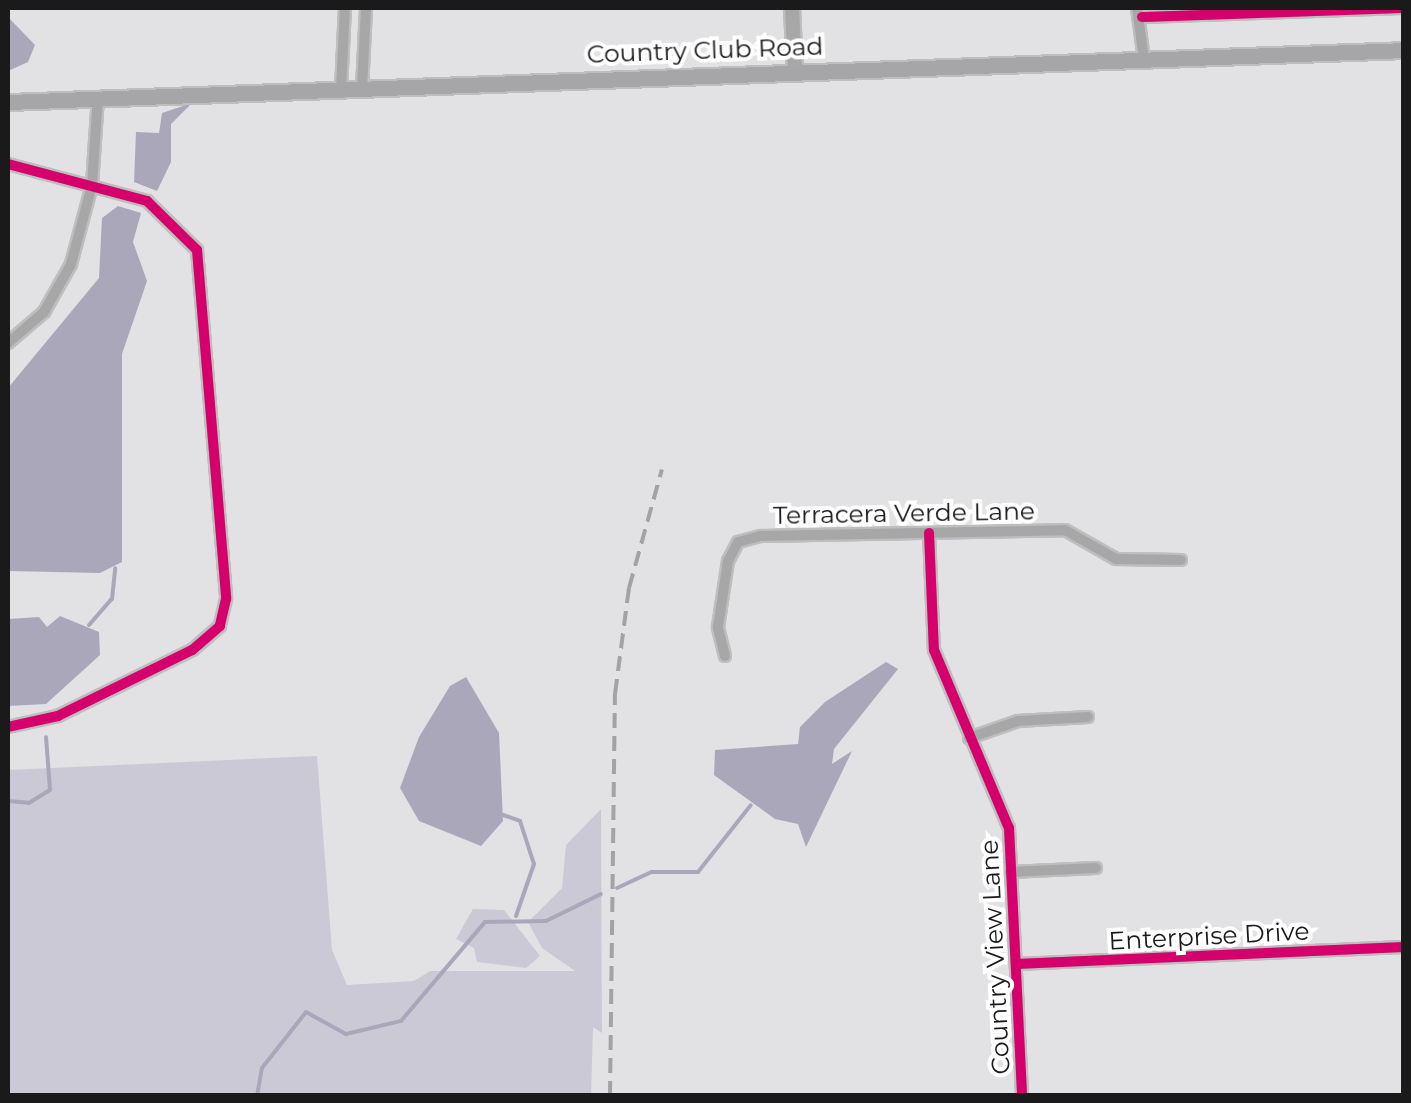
<!DOCTYPE html>
<style>
body{margin:0}
#map{position:relative;width:1411px;height:1103px;overflow:hidden;background:#e2e1e4;font-family:Montserrat,sans-serif}
div>[style]{position:absolute}
.green>*{inset:0;background:#ccc9d6}
.water>*{inset:0;background:#aba7bb}
.stream>*{height:4px;margin:-2px;padding:0 2px;transform-origin:2px;border-radius:2px;background:#aba7bb}
.roads{filter:drop-shadow(2px 0 #bebebf) drop-shadow(-2px 0 #bebebf) drop-shadow(0 2px #bebebf) drop-shadow(0 -2px #bebebf)}
.minor>*{height:10px;margin:-5px;padding:0 5px;transform-origin:5px;border-radius:5px;background:#a7a7a8}
.tertiary>*{height:14px;margin:-7px;padding:0 7px;transform-origin:7px;border-radius:7px;background:#a7a7a8}
.secondary>*{height:15px;margin:-7.5px;padding:0 7.5px;transform-origin:7.5px;border-radius:7.5px;background:#a6a6a8}
.rail>*{height:4px;margin-top:-2px;transform-origin:0;background:repeating-linear-gradient(90deg,#a3a3a3 0 15px,transparent 0 23px)}
.cycleway>*{height:10px;margin:-5px;padding:0 5px;transform-origin:5px;border-radius:5px;background:#d6006c}
span{translate:-50% -50%;white-space:nowrap;text-align:center;line-height:1.15;-webkit-text-stroke:8px #fff;paint-order:stroke}
.street-label{font-size:25px;color:#1a1a1b}
.frame{position:absolute;inset:0;border:10px solid #1a1a1b;pointer-events:none}
</style>
<div id="map">
<div class="green">
<i style="clip-path:polygon(317px 756px,332px 950px,347px 985px,414px 981px,430px 971px,575px 971px,542px 948px,528px 922px,562px 888px,566px 845px,601px 809px,602px 1033px,593px 1027px,591px 1095px,8px 1095px,8px 770px)"></i>
<i style="clip-path:polygon(473px 909px,504px 910px,540px 956px,526px 968px,477px 962px,474px 948px,456px 939px)"></i>
</div>
<div class="water">
<i style="clip-path:polygon(8px 17px,35px 45px,28px 62px,8px 71px)"></i>
<i style="clip-path:polygon(192px 103px,171px 124px,171px 162px,157px 191px,134px 182px,136px 132px,159px 133px,162px 113px)"></i>
<i style="clip-path:polygon(118px 206px,141px 213px,133px 242px,147px 281px,122px 354px,122px 562px,100px 573px,8px 571px,8px 388px,99px 278px,102px 218px)"></i>
<i style="clip-path:polygon(60px 616px,99px 632px,100px 655px,46px 704px,8px 706px,8px 619px,39px 617px,47px 627px)"></i>
<i style="clip-path:polygon(886px 662px,898px 669px,834px 749px,832px 764px,852px 751px,806px 847px,798px 824px,775px 819px,714px 775px,715px 750px,798px 744px,800px 727px,825px 702px)"></i>
<i style="clip-path:polygon(466px 677px,499px 733px,503px 821px,481px 846px,419px 821px,400px 788px,419px 737px,450px 686px)"></i>
</div>
<div class="stream">
<i style="left:89px;top:625px;width:35px;rotate:-49deg"></i>
<i style="left:112px;top:599px;width:31px;rotate:-84deg"></i>
<i style="left:8px;top:801px;width:21px;rotate:5deg"></i>
<i style="left:29px;top:803px;width:25px;rotate:-32deg"></i>
<i style="left:50px;top:790px;width:53px;rotate:-94.3deg"></i>
<i style="left:503px;top:815px;width:18px;rotate:19deg"></i>
<i style="left:520px;top:821px;width:45px;rotate:72deg"></i>
<i style="left:534px;top:864px;width:55px;rotate:109.1deg"></i>
<i style="left:617px;top:888px;width:38px;rotate:-25deg"></i>
<i style="left:652px;top:872px;width:46px"></i>
<i style="left:698px;top:872px;width:85px;rotate:-51.7deg"></i>
<i style="left:257px;top:1096px;width:28px;rotate:-80deg"></i>
<i style="left:262px;top:1068px;width:71px;rotate:-51.8deg"></i>
<i style="left:306px;top:1012px;width:46px;rotate:28.8deg"></i>
<i style="left:346px;top:1034px;width:57px;rotate:-13.3deg"></i>
<i style="left:401px;top:1021px;width:130px;rotate:-49.7deg"></i>
<i style="left:485px;top:922px;width:61px;rotate:-0.9deg"></i>
<i style="left:546px;top:921px;width:61px;rotate:-26.1deg"></i>
</div>
<div class="roads">
<div class="minor">
<i style="left:1137px;top:8px;width:51px;rotate:82.2deg"></i>
<i style="left:1142px;top:17px;width:262px;rotate:-2deg"></i>
<i style="left:362px;top:88px;width:80px;rotate:-87.1deg"></i>
<i style="left:341px;top:89px;width:81px;rotate:-87.2deg"></i>
<i style="left:8px;top:164px;width:144px;rotate:14.9deg"></i>
<i style="left:147px;top:201px;width:70px;rotate:44.4deg"></i>
<i style="left:197px;top:250px;width:350px;rotate:85.2deg"></i>
<i style="left:226px;top:599px;width:28px;rotate:103deg"></i>
<i style="left:220px;top:626px;width:37px;rotate:139deg"></i>
<i style="left:192px;top:650px;width:149px;rotate:153.8deg"></i>
<i style="left:58px;top:716px;width:51px;rotate:167.6deg"></i>
<i style="left:8px;top:343px;width:48px;rotate:-40.7deg"></i>
<i style="left:44px;top:312px;width:55px;rotate:-60.6deg"></i>
<i style="left:71px;top:264px;width:82px;rotate:-75.1deg"></i>
<i style="left:92px;top:185px;width:87px;rotate:-86.1deg"></i>
<i style="left:929px;top:533px;width:117px;rotate:87.6deg"></i>
<i style="left:934px;top:650px;width:193px;rotate:67.2deg"></i>
<i style="left:1009px;top:828px;width:268px;rotate:87.2deg"></i>
<i style="left:725px;top:656px;width:30px;rotate:-104deg"></i>
<i style="left:718px;top:627px;width:67px;rotate:-81.4deg"></i>
<i style="left:728px;top:561px;width:21px;rotate:-62deg"></i>
<i style="left:738px;top:542px;width:24px;rotate:-15deg"></i>
<i style="left:761px;top:536px;width:304px;rotate:-1.1deg"></i>
<i style="left:1065px;top:530px;width:59px;rotate:29.6deg"></i>
<i style="left:1116px;top:559px;width:65px;rotate:0.9deg"></i>
<i style="left:969px;top:738px;width:52px;rotate:-19.1deg"></i>
<i style="left:1018px;top:721px;width:70px;rotate:-3.3deg"></i>
<i style="left:1010px;top:872px;width:86px;rotate:-2.7deg"></i>
<i style="left:1016px;top:964px;width:388px;rotate:-2.5deg"></i>
</div>
<div class="tertiary">
<i style="left:792px;top:8px;width:64px;rotate:87.3deg"></i>
</div>
<div class="secondary">
<i style="left:8px;top:102px;width:1397px;rotate:-2.13deg"></i>
</div>
</div>
<div class="rail">
<i style="left:610px;top:1096px;width:402px;rotate:-89.3deg"></i>
<i style="left:615px;top:694px;width:107px;rotate:-82.5deg"></i>
<i style="left:629px;top:588px;width:123px;rotate:-74.5deg"></i>
</div>
<div class="cycleway">
<i style="left:1142px;top:17px;width:262px;rotate:-2deg"></i>
<i style="left:8px;top:164px;width:144px;rotate:14.9deg"></i>
<i style="left:147px;top:201px;width:70px;rotate:44.4deg"></i>
<i style="left:197px;top:250px;width:350px;rotate:85.2deg"></i>
<i style="left:226px;top:599px;width:28px;rotate:103deg"></i>
<i style="left:220px;top:626px;width:37px;rotate:139deg"></i>
<i style="left:192px;top:650px;width:149px;rotate:153.8deg"></i>
<i style="left:58px;top:716px;width:51px;rotate:167.6deg"></i>
<i style="left:929px;top:533px;width:117px;rotate:87.6deg"></i>
<i style="left:934px;top:650px;width:193px;rotate:67.2deg"></i>
<i style="left:1009px;top:828px;width:268px;rotate:87.2deg"></i>
<i style="left:1016px;top:964px;width:388px;rotate:-2.5deg"></i>
</div>
<div class="street-label">
<span style="left:705px;top:50px;rotate:-2deg">Country Club Road</span>
<span style="left:904px;top:513px;rotate:-1deg">Terracera Verde Lane</span>
<span style="left:1209px;top:936px;rotate:-3deg">Enterprise Drive</span>
<span style="left:995px;top:957px;rotate:-93deg">Country View Lane</span>
</div>
<div class="frame"></div>
</div>
